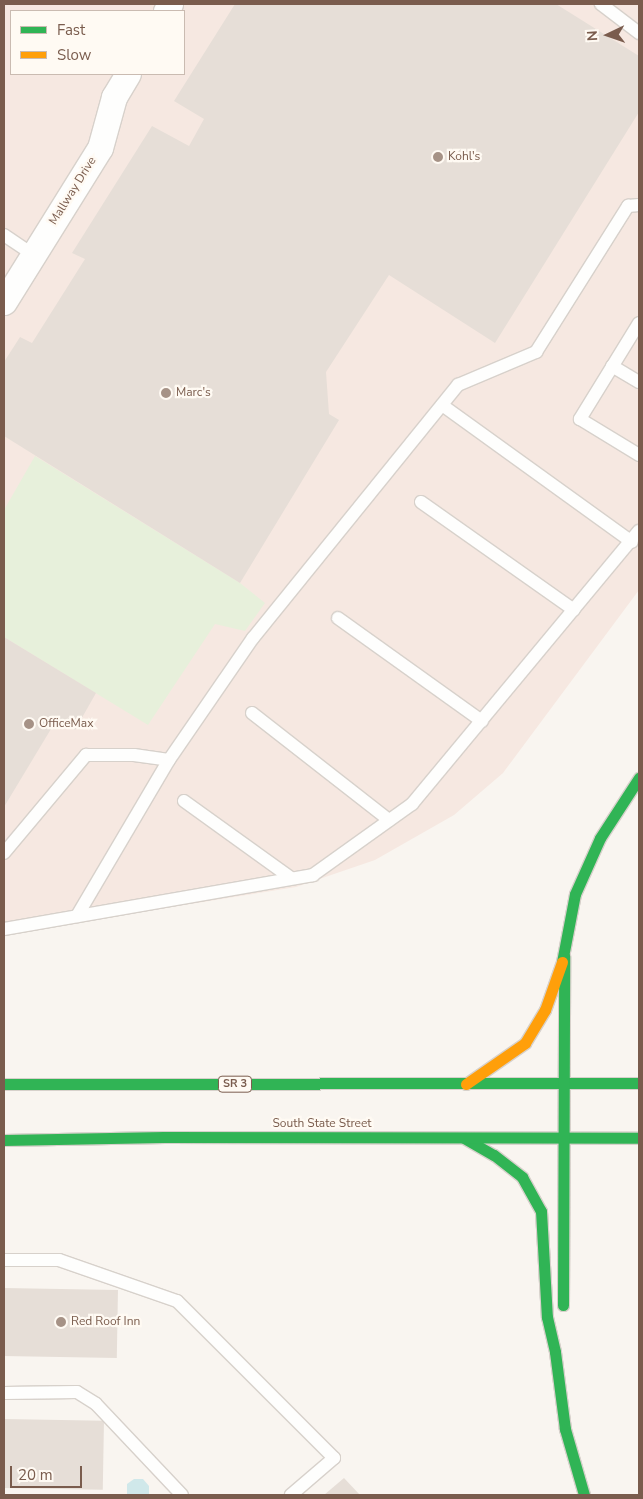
<!DOCTYPE html>
<style>
body{margin:0}
#map{position:relative;width:643px;height:1499px;overflow:hidden;background:#f9f5f0;font-family:"Nunito Sans",sans-serif}
div>[style]{position:absolute}
.commercial>*{inset:0;background:#f6e8e1}
.green>*{inset:0;background:#e7f0db}
.water>*{inset:0;background:#d0e8ea}
.building>*{inset:0;background:#e6ded7;transform-origin:0 0}
.roads{filter:drop-shadow(1px 0 #d7d1cb) drop-shadow(-1px 0 #d7d1cb) drop-shadow(0 1px #d7d1cb) drop-shadow(0 -1px #d7d1cb)}
.lane>*{height:12px;margin:-6px;padding:0 6px;transform-origin:6px;border-radius:6px;background:#fefefd}
.street>*{height:25px;margin:-12.5px;padding:0 12.5px;transform-origin:12.5px;border-radius:12.5px;background:#fefefd}
.fast>*{height:11px;margin:-5.5px;padding:0 5.5px;transform-origin:5.5px;border-radius:5.5px;background:#30b455}
.slow>*{height:11px;margin:-5.5px;padding:0 5.5px;transform-origin:5.5px;border-radius:5.5px;background:#ff9f0a}
.dots>*{width:14px;height:14px;translate:-50% -50%;box-sizing:border-box;border:2px solid #fffaf3;border-radius:50%}
span{translate:-50% -50%;white-space:nowrap;text-align:center;line-height:1.15;-webkit-text-stroke:4.5px #fffaf3;paint-order:stroke}
.shield-label span{padding:1px 4px;background:#fffaf3;border:1px solid;border-radius:4px;-webkit-text-stroke-width:0}
.shield-label{font-size:11px;color:#7a5c4d;font-weight:700}
.poi-label{font-size:12px;color:#7a5c4d}
.left{translate:0 -50%;text-align:left}
.street-label{font-size:12px;color:#7a5c4d}
.frame{position:absolute;inset:0;border:5px solid #7a5c4d;pointer-events:none}
.legend{position:absolute;left:10px;top:10px;width:175px;height:65px;box-sizing:border-box;background:#fffaf3;border:1px solid #cabbb1;margin:0;padding:6px 9px;list-style:none;font-size:15px;color:#7a5c4d}
.legend li{display:flex;align-items:center;gap:10px;height:25px}
.legend b{width:25px;border:1px solid #cabbb1}
.north{position:absolute;left:583px;top:10px;width:50px;height:50px;-webkit-text-stroke:4px #fffaf3;paint-order:stroke;rotate:267deg;font-size:14px;font-weight:700;line-height:20px;text-align:center;color:#7a5c4d}
.north::after{content:'';display:block;margin:auto;width:18px;height:22px;background:#7a5c4d;clip-path:polygon(50% 0,100% 100%,50% 72%,0 100%)}
.scale{position:absolute;left:10px;top:1466px;width:72px;height:22px;box-sizing:border-box;border:2px solid #7a5c4d;border-top:0;padding-left:6px;font-size:15px;line-height:18px;white-space:nowrap;color:#7a5c4d;-webkit-text-stroke:4px #fffaf3;paint-order:stroke}
</style>
<div id="map">
<div class="commercial">
<i style="clip-path:polygon(evenodd,4px 4px,639px 4px,639px 590px,503px 773px,454px 815px,375px 860px,296px 887px,4px 934px,4px 4px,11px 11px,184px 11px,184px 74px,11px 74px,11px 11px)"></i>
</div>
<div class="green">
<i style="clip-path:polygon(35px 456px,240px 583px,265px 603px,245px 631px,215px 624px,148px 725px,4px 637px,4px 510px)"></i>
</div>
<div class="water">
<i style="clip-path:polygon(134px 1479px,143px 1479px,149px 1486px,149px 1495px,127px 1495px,127px 1484px)"></i>
</div>
<div class="building">
<i style="clip-path:polygon(235px 4px,556px 4px,639px 56px,639px 112px,495px 343px,389px 275px,326px 372px,329px 414px,339px 420px,240px 583px,4px 436px,4px 362px,20px 337px,32px 343px,85px 259px,72px 253px,152px 126px,189px 146px,204px 119px,174px 101px)"></i>
<i style="clip-path:polygon(4px 637px,96px 693px,75px 730px,57px 719px,4px 807px)"></i>
<i style="left:4px;top:1288px;width:114px;height:68px;rotate:1deg"></i>
<i style="left:4px;top:1419px;width:100px;height:69px;rotate:1deg"></i>
<i style="clip-path:polygon(344px 1478px,360px 1495px,324px 1495px)"></i>
</div>
<div class="roads">
<div class="lane">
<i style="left:601px;top:4px;width:48px;rotate:37.3deg"></i>
<i style="left:4px;top:235px;width:36px;rotate:34deg"></i>
<i style="left:639px;top:323px;width:113px;rotate:121.6deg"></i>
<i style="left:580px;top:419px;width:69px;rotate:31.4deg"></i>
<i style="left:612px;top:366px;width:31px;rotate:31deg"></i>
<i style="left:442px;top:405px;width:234px;rotate:35.8deg"></i>
<i style="left:421px;top:502px;width:187px;rotate:35.2deg"></i>
<i style="left:338px;top:618px;width:177px;rotate:35.6deg"></i>
<i style="left:252px;top:713px;width:174px;rotate:38deg"></i>
<i style="left:184px;top:801px;width:132px;rotate:35.7deg"></i>
<i style="left:4px;top:853px;width:128px;rotate:-50.1deg"></i>
<i style="left:86px;top:755px;width:48px"></i>
<i style="left:134px;top:755px;width:35px;rotate:8deg"></i>
<i style="left:169px;top:760px;width:148px;rotate:-55.5deg"></i>
<i style="left:253px;top:638px;width:326px;rotate:-51deg"></i>
<i style="left:458px;top:385px;width:85px;rotate:-22.9deg"></i>
<i style="left:536px;top:352px;width:173px;rotate:-57.8deg"></i>
<i style="left:628px;top:206px;width:11px;rotate:-5deg"></i>
<i style="left:77px;top:916px;width:181px;rotate:-59.5deg"></i>
<i style="left:4px;top:929px;width:314px;rotate:-9.9deg"></i>
<i style="left:313px;top:875px;width:122px;rotate:-35.6deg"></i>
<i style="left:412px;top:804px;width:355px;rotate:-50.3deg"></i>
<i style="left:4px;top:1260px;width:55px"></i>
<i style="left:59px;top:1260px;width:125px;rotate:19.2deg"></i>
<i style="left:177px;top:1301px;width:222px;rotate:45deg"></i>
<i style="left:334px;top:1458px;width:57px;rotate:139.3deg"></i>
<i style="left:4px;top:1393px;width:73px;rotate:-0.8deg"></i>
<i style="left:77px;top:1392px;width:22px;rotate:32deg"></i>
<i style="left:96px;top:1404px;width:125px;rotate:46.6deg"></i>
</div>
<div class="street">
<i style="left:166px;top:11px;width:8px;rotate:-60deg"></i>
<i style="left:4px;top:302px;width:181px;rotate:-58.1deg"></i>
<i style="left:100px;top:148px;width:53px;rotate:-74.6deg"></i>
<i style="left:114px;top:97px;width:27px;rotate:-59deg"></i>
</div>
<div class="fast">
<i style="left:562px;top:962px;width:69px;rotate:-79.2deg"></i>
<i style="left:575px;top:894px;width:61px;rotate:-65.9deg"></i>
<i style="left:600px;top:838px;width:72px;rotate:-57deg"></i>
<i style="left:4px;top:1084px;width:635px;rotate:-0.09deg"></i>
<i style="left:464px;top:1138px;width:34px;rotate:30deg"></i>
<i style="left:494px;top:1155px;width:36px;rotate:38deg"></i>
<i style="left:522px;top:1177px;width:39px;rotate:61deg"></i>
<i style="left:541px;top:1211px;width:106px;rotate:86.8deg"></i>
<i style="left:547px;top:1317px;width:36px;rotate:77deg"></i>
<i style="left:555px;top:1352px;width:78px;rotate:82.6deg"></i>
<i style="left:565px;top:1429px;width:69px;rotate:73.9deg"></i>
<i style="left:4px;top:1140px;width:160px;rotate:-1.1deg"></i>
<i style="left:164px;top:1137px;width:475px;rotate:0.1deg"></i>
<i style="left:563px;top:1305px;width:349px;rotate:-89.8deg"></i>
</div>
<div class="slow">
<i style="left:466px;top:1084px;width:72px;rotate:-34.8deg"></i>
<i style="left:525px;top:1043px;width:39px;rotate:-59deg"></i>
<i style="left:545px;top:1010px;width:51px;rotate:-70.5deg"></i>
</div>
</div>
<div class="dots">
<i style="left:438px;top:157px;background:#a69286"></i>
<i style="left:166px;top:393px;background:#a69286"></i>
<i style="left:29px;top:724px;background:#a69286"></i>
<i style="left:61px;top:1322px;background:#a69286"></i>
</div>
<div class="shield-label">
<span style="left:235px;top:1084px">SR 3</span>
</div>
<div class="poi-label">
<span class="left" style="left:448px;top:157px">Kohl's</span>
<span class="left" style="left:176px;top:393px">Marc's</span>
<span class="left" style="left:39px;top:724px">OfficeMax</span>
<span class="left" style="left:71px;top:1322px">Red Roof Inn</span>
</div>
<div class="street-label">
<span style="left:73px;top:191px;rotate:-58deg">Mallway Drive</span>
<span style="left:322px;top:1124px">South State Street</span>
</div>
<div class="frame"></div>
<ul class="legend">
<li><b style="height:6px;background:#30b455"></b>Fast</li>
<li><b style="height:6px;background:#ff9f0a"></b>Slow</li>
</ul>
<div class="north">N</div>
<div class="scale">20 m</div>
</div>
